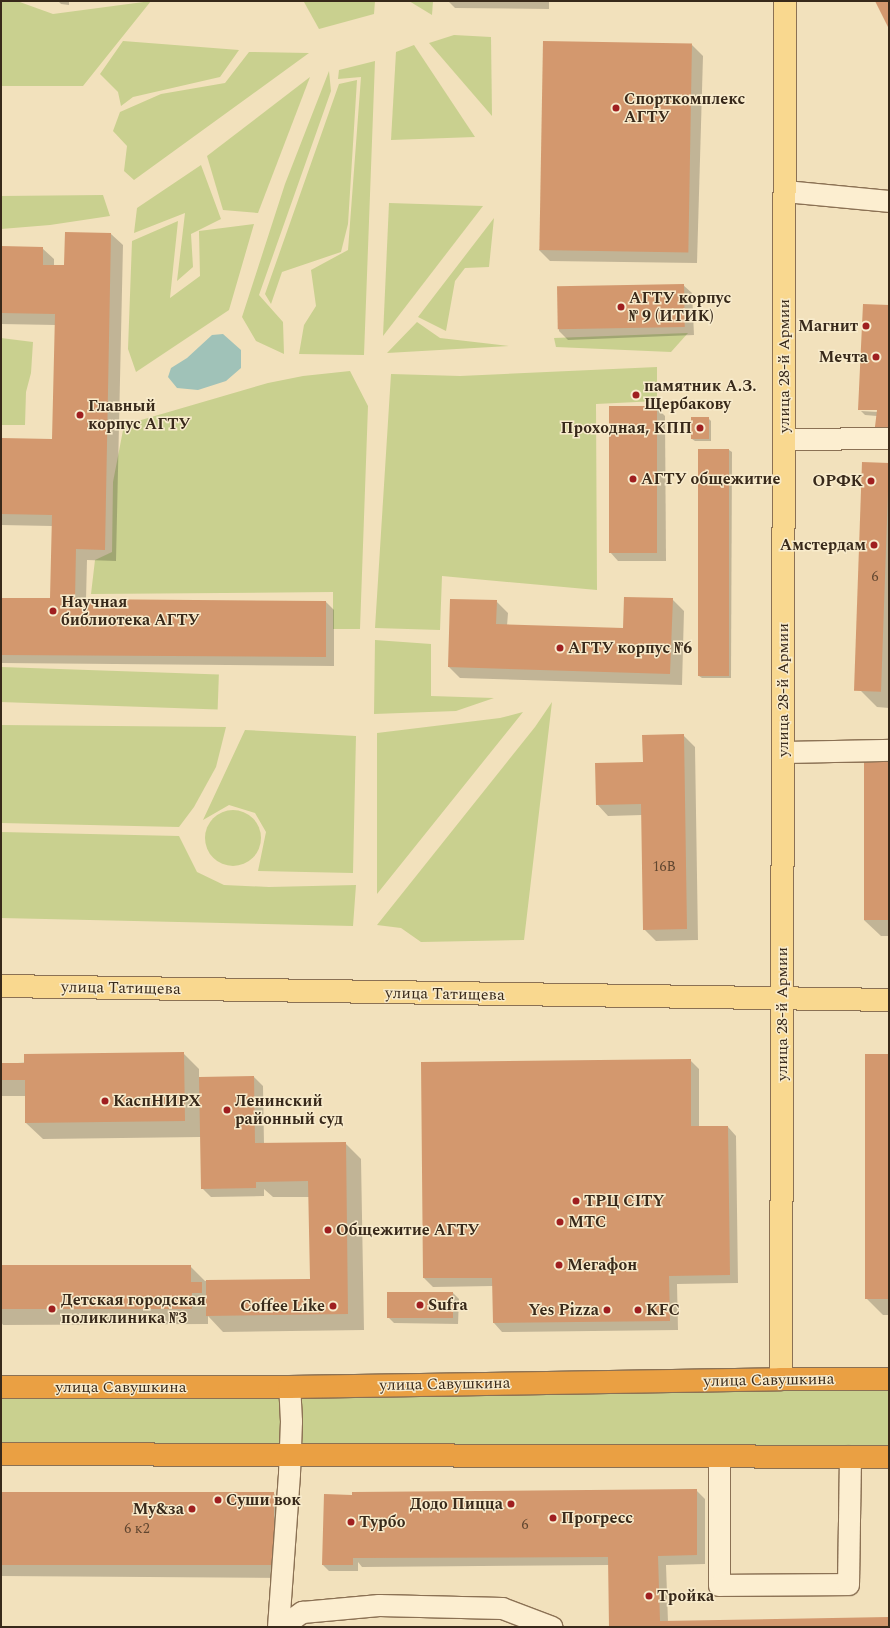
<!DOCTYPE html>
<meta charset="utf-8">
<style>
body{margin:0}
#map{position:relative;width:890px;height:1628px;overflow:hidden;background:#f2e1bc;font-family:Spectral,serif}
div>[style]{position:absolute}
.green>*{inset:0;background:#c9d08f;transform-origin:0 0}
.round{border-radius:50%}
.water>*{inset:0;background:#a0c2b8}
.shadow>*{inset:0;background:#0003}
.building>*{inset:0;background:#d3986e;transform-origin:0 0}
.roads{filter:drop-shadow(1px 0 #8b7154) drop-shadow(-1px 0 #8b7154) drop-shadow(0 1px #8b7154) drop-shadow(0 -1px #8b7154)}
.minor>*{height:21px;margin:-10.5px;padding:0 10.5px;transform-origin:10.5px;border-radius:10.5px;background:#fceed0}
.major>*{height:22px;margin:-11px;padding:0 11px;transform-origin:11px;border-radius:11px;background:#f9d88f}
.highway>*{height:22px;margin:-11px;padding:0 11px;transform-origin:11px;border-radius:11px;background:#eaa043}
.dots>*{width:11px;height:11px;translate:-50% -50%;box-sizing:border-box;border:2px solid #f8ebcc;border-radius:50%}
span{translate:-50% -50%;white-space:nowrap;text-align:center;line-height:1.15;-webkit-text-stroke:3px #f8ebcc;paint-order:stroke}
.number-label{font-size:14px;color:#5f452f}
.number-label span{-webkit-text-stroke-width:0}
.poi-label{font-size:16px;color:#38291a;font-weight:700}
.left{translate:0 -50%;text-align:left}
.right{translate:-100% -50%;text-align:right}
.street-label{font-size:16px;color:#38291a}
.frame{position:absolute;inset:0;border:2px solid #38291a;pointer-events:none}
</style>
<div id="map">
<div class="green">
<i style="clip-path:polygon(1px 1px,17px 1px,53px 14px,151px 1px,83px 86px,1px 86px)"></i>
<i style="clip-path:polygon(307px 1px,375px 1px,374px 14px,319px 29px,304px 2px)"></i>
<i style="clip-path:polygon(409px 1px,433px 1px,432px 15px)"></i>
<i style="clip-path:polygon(454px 35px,491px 37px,492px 116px,429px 43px)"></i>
<i style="clip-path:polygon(123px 41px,239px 50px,220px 77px,133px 97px,121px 106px,118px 92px,100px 74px)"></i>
<i style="clip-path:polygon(414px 45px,475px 137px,391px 140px,396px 52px)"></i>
<i style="clip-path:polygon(249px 52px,309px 53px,134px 180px,124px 171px,127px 146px,113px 131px,120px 112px,161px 94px,225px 83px)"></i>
<i style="clip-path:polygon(375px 61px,364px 355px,299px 354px,304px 325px,316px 306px,311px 270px,348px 250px,361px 77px,338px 79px,339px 70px)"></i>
<i style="clip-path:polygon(329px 71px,331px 91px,259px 295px,283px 322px,284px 354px,256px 341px,242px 317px,285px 184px)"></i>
<i style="clip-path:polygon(310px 77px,258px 213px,223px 210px,207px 156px)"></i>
<i style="clip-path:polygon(357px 80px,348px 224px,341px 252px,282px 272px,271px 304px,265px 294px,339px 84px)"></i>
<i style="clip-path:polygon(201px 165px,221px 219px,191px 234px,193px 267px,177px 281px,185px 213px,134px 233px,137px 208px)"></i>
<i style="clip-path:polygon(103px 195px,110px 216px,50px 225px,1px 229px,1px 196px)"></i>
<i style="clip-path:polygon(389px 203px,483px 206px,383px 336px)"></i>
<i style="clip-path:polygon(494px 218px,489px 267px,465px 268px,455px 281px,446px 331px,418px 317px)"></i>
<i style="clip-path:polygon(178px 221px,170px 298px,200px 276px,199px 231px,254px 224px,229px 310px,136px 372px,128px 349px,132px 241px)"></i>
<i style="clip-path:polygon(417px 322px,440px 338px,509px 346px,387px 353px)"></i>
<i style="clip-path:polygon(688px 333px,671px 352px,556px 347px,554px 338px)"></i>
<i style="clip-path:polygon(1px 338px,33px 342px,31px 373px,26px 392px,25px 425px,1px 425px)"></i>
<i style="clip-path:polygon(657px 367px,657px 401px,596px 404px,597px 590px,442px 576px,440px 630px,375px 628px,391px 374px,460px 376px)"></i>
<i style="clip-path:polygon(350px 371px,368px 406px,360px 629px,333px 629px,333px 592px,91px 594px,95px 560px,112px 552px,113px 482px,124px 425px,268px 383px,303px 376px)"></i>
<i style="clip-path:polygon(375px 640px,431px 644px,431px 696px,494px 698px,456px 711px,374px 714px)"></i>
<i style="left:1px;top:667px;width:218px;height:35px;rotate:2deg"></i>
<i style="clip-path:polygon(552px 702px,524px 940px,421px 942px,401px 928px,377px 925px,535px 727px)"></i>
<i style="clip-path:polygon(523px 712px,377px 894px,377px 733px,500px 718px)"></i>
<i style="clip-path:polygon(1px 725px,226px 727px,216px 767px,194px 807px,179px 827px,1px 823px)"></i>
<i style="clip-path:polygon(245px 730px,356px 736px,353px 873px,258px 871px,266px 832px,255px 813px,229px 805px,203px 820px)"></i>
<i class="round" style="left:205px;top:810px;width:56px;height:56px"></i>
<i style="clip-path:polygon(1px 832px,179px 836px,197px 872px,224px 885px,269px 887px,356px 885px,353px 926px,1px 918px)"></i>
<i style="clip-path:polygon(889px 1389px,889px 1454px,1px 1447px,1px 1397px)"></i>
</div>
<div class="water">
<i style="clip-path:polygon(223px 334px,241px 350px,241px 368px,226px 381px,198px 390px,177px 388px,168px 377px,171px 368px,187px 358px,212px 335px)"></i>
</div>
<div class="shadow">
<i style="clip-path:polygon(58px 1px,69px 1px,69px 5px,61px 4px)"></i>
<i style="clip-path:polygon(448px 1px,549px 1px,549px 9px,455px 8px)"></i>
<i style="clip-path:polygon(692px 45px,703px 56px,697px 263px,550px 261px,539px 250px)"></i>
<i style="clip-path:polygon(66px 233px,111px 234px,123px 245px,116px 561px,87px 560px,86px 600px,326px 602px,334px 610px,334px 666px,1px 663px,1px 599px,53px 600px,52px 526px,1px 525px,1px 439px,53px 440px,56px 325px,1px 324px,1px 247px,42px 248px,54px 259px,54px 266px,65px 266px)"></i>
<i style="clip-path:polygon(683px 285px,692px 293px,694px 335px,568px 340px,559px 331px,558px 289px)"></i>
<i style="clip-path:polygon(864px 305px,889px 306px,889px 439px,878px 438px,875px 435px,877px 416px,865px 415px,861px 411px,878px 412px,878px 410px,859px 409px)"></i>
<i style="clip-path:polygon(656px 407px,665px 416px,666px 561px,618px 561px,610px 552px)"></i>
<i style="clip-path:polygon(708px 418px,711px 421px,711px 441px,695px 441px,692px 439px)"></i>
<i style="clip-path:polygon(729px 450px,732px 452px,731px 678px,702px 678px,699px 676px)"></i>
<i style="clip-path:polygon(889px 464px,889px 708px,877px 707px,861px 691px)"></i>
<i style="clip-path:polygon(672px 599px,684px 611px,682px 685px,460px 678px,449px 667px,496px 601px,508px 613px,507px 626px,624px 629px)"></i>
<i style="clip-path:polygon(683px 735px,695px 747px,698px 940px,656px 941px,644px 929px,642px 815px,608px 816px,597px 804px,644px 763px)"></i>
<i style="clip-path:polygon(889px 761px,889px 936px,881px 936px,864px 920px)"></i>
<i style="clip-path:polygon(183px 1053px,199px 1069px,199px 1078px,254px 1077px,263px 1086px,264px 1144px,345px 1143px,361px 1159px,364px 1330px,223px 1332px,208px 1316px,208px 1324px,3px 1325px,1px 1322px,1px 1267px,190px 1266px,205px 1281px,311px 1280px,309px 1197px,273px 1197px,264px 1189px,264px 1196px,211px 1197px,202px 1188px,201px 1137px,43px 1139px,26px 1123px,26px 1096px,1px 1096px,1px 1064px)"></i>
<i style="clip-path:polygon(889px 1055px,889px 1315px,883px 1315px,867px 1299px)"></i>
<i style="clip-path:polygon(690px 1060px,699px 1069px,699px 1127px,728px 1127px,736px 1136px,738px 1283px,677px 1284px,678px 1330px,502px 1332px,494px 1323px,493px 1286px,433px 1287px,424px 1278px)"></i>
<i style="clip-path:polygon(453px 1293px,459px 1299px,458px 1324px,394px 1323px,388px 1317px)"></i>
<i style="clip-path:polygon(696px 1490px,705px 1499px,705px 1564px,666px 1565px,668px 1622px,889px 1618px,889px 1627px,610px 1627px,609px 1565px,362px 1567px,358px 1562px,358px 1571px,329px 1571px,323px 1565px,352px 1496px)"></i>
<i style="clip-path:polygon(1px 1493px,274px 1494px,285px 1506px,285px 1578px,1px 1576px)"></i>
<i style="clip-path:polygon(889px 1517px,889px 1558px,888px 1557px)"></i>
</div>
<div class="building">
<i style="clip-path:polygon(875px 1px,889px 1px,889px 29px)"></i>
<i style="left:543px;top:41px;width:149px;height:209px;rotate:1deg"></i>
<i style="clip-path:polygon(65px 232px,111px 233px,105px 550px,76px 549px,75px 599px,326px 601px,326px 657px,1px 655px,1px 598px,50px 598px,52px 515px,1px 514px,1px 438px,52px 439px,55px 314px,1px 313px,1px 246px,43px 247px,43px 265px,64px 265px)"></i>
<i style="left:684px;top:284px;width:43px;height:127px;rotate:89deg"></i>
<i style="clip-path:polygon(863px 304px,889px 305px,889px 437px,874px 435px,877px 410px,858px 410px)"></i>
<i style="left:609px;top:406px;width:48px;height:147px"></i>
<i style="left:709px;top:417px;width:22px;height:18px;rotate:90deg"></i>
<i style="left:698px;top:449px;width:31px;height:227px"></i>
<i style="left:862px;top:462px;width:27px;height:229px;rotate:2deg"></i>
<i style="clip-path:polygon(624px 597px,673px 598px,670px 674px,448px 667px,450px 599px,497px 600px,496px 624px,623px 628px)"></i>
<i style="clip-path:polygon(684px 734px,687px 929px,643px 930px,641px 804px,596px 805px,595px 763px,643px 762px,642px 735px)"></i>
<i style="left:864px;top:760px;width:25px;height:160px"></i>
<i style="clip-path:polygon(184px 1052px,185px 1121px,25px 1123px,25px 1080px,1px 1080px,1px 1063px,24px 1063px,24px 1054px)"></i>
<i style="left:865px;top:1054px;width:24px;height:245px"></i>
<i style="clip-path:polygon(691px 1059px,691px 1126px,728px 1126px,730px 1275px,669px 1276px,670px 1321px,493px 1323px,492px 1278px,423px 1278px,421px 1062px)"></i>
<i style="clip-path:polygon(254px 1076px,255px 1143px,346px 1142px,348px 1314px,206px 1316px,206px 1280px,310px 1279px,308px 1181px,256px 1182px,256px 1188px,201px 1189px,199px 1077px)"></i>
<i style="clip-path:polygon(1px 1265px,191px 1265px,191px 1282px,202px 1282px,202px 1293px,192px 1293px,192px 1309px,1px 1309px)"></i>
<i style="left:387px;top:1292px;width:66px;height:26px"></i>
<i style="clip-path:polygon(697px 1489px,697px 1555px,658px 1556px,660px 1621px,889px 1617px,889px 1627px,609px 1627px,608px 1557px,353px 1558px,353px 1565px,322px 1565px,324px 1494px,352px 1495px,352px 1492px)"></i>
<i style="left:1px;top:1492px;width:273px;height:73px"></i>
</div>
<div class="roads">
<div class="minor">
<i style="left:785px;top:191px;width:104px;rotate:5.5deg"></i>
<i style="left:784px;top:439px;width:105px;rotate:-0.5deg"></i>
<i style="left:783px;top:752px;width:106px;rotate:-1.1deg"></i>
<i style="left:719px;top:1456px;width:129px;rotate:90deg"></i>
<i style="left:719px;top:1585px;width:129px;rotate:-0.4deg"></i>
<i style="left:848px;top:1584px;width:128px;rotate:-89.1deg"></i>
<i style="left:278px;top:1627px;width:154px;rotate:-85.9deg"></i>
<i style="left:289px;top:1473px;width:52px;rotate:-87.8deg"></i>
<i style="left:291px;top:1421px;width:34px;rotate:-93deg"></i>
<i style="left:281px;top:1627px;width:26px;rotate:-36deg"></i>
<i style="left:302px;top:1612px;width:77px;rotate:-5.2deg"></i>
<i style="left:379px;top:1605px;width:123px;rotate:1.4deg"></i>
<i style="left:502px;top:1608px;width:53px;rotate:20.8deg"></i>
</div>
<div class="major">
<i style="left:1px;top:986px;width:888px;rotate:0.9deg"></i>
<i style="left:781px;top:1379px;width:1378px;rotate:-89.83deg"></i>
</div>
<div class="highway">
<i style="left:1px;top:1387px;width:288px"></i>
<i style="left:289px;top:1387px;width:492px;rotate:-0.9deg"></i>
<i style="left:781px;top:1379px;width:108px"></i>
<i style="left:1px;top:1454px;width:888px;rotate:0.19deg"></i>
</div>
</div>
<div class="dots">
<i style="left:616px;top:108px;background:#9f1f20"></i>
<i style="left:621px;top:307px;background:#9f1f20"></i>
<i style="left:866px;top:326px;background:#9f1f20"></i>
<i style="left:876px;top:357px;background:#9f1f20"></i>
<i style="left:636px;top:395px;background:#9f1f20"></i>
<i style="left:80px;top:415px;background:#9f1f20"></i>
<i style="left:700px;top:428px;background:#9f1f20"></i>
<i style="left:633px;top:479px;background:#9f1f20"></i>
<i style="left:871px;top:481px;background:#9f1f20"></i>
<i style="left:874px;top:545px;background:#9f1f20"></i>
<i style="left:53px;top:611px;background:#9f1f20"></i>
<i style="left:560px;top:648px;background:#9f1f20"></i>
<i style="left:105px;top:1101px;background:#9f1f20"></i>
<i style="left:227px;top:1110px;background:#9f1f20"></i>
<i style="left:576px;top:1201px;background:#9f1f20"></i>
<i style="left:560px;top:1222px;background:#9f1f20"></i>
<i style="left:328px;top:1230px;background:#9f1f20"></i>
<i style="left:559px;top:1265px;background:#9f1f20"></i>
<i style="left:420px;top:1305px;background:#9f1f20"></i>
<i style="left:333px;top:1306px;background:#9f1f20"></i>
<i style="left:52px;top:1309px;background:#9f1f20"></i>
<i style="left:607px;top:1310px;background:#9f1f20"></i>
<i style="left:638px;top:1310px;background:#9f1f20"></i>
<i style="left:218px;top:1500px;background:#9f1f20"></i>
<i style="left:511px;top:1504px;background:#9f1f20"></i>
<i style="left:192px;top:1509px;background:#9f1f20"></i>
<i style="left:553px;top:1518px;background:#9f1f20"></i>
<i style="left:351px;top:1522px;background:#9f1f20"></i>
<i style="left:649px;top:1596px;background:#9f1f20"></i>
</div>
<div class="number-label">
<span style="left:875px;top:577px">6</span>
<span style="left:664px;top:867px">16В</span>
<span style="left:525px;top:1525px">6</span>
<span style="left:137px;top:1529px">6 к2</span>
</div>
<div class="poi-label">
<span class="left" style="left:624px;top:108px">Спорткомплекс<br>АГТУ</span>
<span class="left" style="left:629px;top:307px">АГТУ корпус<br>№ 9 (ИТИК)</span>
<span class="right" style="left:858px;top:326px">Магнит</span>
<span class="right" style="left:868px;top:357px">Мечта</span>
<span class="left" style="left:644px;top:395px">памятник А.З.<br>Щербакову</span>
<span class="left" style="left:88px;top:415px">Главный<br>корпус АГТУ</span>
<span class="right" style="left:692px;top:428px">Проходная, КПП</span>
<span class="left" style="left:641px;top:479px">АГТУ общежитие</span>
<span class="right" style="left:863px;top:481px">ОРФК</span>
<span class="right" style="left:866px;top:545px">Амстердам</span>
<span class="left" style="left:61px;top:611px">Научная<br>библиотека АГТУ</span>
<span class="left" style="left:568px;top:648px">АГТУ корпус №6</span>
<span class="left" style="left:113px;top:1101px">КаспНИРХ</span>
<span class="left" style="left:235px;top:1110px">Ленинский<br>районный суд</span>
<span class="left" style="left:584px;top:1201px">ТРЦ CITY</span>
<span class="left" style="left:568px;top:1222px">МТС</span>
<span class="left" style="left:336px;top:1230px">Общежитие АГТУ</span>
<span class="left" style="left:567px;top:1265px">Мегафон</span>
<span class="left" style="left:61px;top:1309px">Детская городская<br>поликлиника №3</span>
<span class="left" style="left:428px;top:1305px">Sufra</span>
<span class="right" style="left:325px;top:1306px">Coffee Like</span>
<span class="right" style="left:599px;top:1310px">Yes Pizza</span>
<span class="left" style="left:646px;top:1310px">KFC</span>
<span class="left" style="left:226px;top:1500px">Суши вок</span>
<span class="right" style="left:503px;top:1504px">Додо Пицца</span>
<span class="right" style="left:184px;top:1509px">Му&amp;за</span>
<span class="left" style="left:561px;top:1518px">Прогресс</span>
<span class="left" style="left:359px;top:1522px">Турбо</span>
<span class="left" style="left:657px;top:1596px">Тройка</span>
</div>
<div class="street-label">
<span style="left:784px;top:366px;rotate:-90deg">улица 28-й Армии</span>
<span style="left:783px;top:690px;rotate:-90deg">улица 28-й Армии</span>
<span style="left:121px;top:988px;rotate:1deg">улица Татищева</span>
<span style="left:445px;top:994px;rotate:1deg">улица Татищева</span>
<span style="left:782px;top:1014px;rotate:-90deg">улица 28-й Армии</span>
<span style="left:769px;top:1380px;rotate:-1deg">улица Савушкина</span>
<span style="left:445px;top:1384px;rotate:-1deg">улица Савушкина</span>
<span style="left:121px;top:1387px">улица Савушкина</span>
</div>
<div class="frame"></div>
</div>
